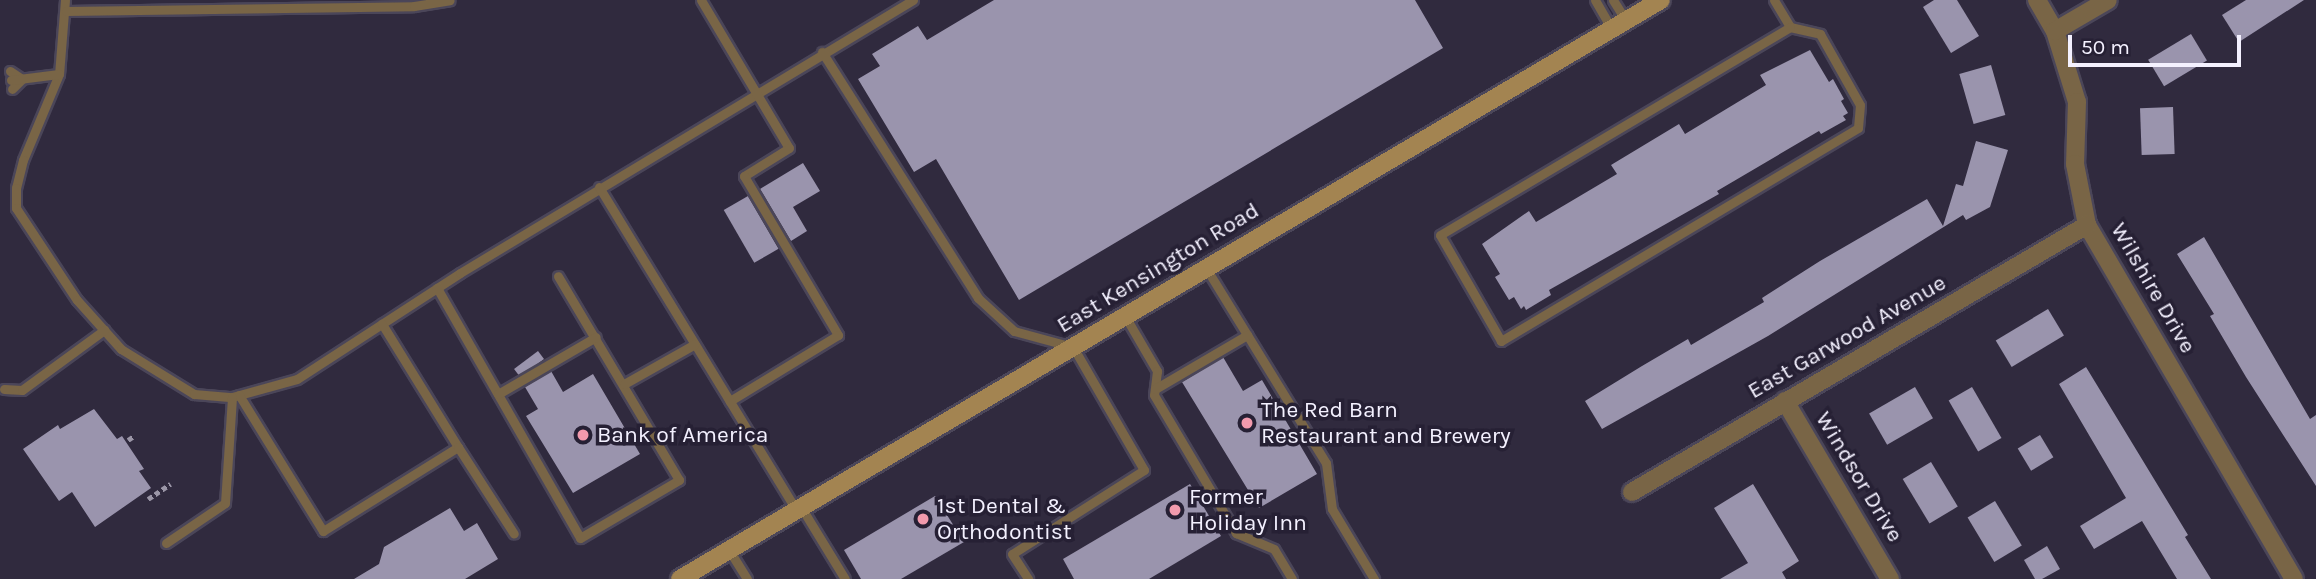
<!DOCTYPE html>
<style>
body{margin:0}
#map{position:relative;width:2316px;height:579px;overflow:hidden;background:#302a3e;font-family:Karla,sans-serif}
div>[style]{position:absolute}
.building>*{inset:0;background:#9a94ad;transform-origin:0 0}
.path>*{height:4.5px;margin-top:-2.25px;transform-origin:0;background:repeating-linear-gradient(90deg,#9b96a7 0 5px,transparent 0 8.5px)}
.roads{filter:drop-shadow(2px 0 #4b4659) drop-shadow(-2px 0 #4b4659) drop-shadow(0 2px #4b4659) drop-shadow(0 -2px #4b4659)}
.service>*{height:9px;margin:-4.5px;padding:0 4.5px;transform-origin:4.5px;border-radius:4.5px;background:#796546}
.minor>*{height:18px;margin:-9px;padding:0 9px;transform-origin:9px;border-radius:9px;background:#796546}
.secondary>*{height:18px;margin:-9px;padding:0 9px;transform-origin:9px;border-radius:9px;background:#a38451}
.dots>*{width:19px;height:19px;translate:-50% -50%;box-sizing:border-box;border:4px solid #262034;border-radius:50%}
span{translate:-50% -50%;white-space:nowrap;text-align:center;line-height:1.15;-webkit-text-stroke:7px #262034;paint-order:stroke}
.street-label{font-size:23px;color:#f4f1ff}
.poi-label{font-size:23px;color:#f4f1ff}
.left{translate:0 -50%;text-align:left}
.scale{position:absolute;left:2068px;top:35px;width:173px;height:32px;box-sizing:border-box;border:4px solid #f4f1ff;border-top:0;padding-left:9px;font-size:21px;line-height:24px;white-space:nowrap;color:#f4f1ff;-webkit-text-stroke:5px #262034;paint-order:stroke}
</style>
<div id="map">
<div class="building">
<i style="clip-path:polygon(994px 0,1415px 0,1443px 48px,1019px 300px,936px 159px,914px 172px,858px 79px,880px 66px,872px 54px,918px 26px,927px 40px)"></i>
<i style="clip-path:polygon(1934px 0,1957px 0,1979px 36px,1951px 53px,1923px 7px)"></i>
<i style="clip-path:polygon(2246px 0,2304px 0,2239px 42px,2222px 15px)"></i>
<i style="left:2191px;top:34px;width:31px;height:50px;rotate:59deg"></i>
<i style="clip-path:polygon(1810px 50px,1829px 82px,1833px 79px,1844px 99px,1841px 101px,1848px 113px,1843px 116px,1846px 120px,1821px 134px,1819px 131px,1717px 191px,1719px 194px,1549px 290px,1551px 295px,1526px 310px,1524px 306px,1521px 309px,1514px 297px,1509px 300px,1495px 277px,1500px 274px,1482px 244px,1529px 211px,1536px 222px,1617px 174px,1611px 165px,1679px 124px,1685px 134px,1766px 85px,1760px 75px)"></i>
<i style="left:1991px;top:65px;width:52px;height:33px;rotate:74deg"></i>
<i style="left:2173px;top:107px;width:47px;height:33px;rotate:88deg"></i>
<i style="clip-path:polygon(1976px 141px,2008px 150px,1990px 207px,1966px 220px,1963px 215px,1768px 336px,1602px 429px,1585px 401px,1642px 366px,1688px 339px,1691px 345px,1764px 302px,1762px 298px,1820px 261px,1927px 199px,1943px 226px,1956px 184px,1963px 186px)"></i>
<i style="clip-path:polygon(803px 163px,820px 191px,793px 207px,807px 231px,791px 241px,760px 189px)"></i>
<i style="left:748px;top:196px;width:61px;height:28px;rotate:60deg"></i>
<i style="clip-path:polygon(2204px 237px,2310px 419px,2316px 415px,2316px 486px,2246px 377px,2210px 316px,2214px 314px,2177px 254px)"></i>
<i style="left:2048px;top:309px;width:31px;height:61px;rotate:59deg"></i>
<i style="left:538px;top:351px;width:10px;height:30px;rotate:53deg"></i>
<i style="clip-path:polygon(1223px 357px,1243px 391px,1262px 380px,1317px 474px,1259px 508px,1182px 382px)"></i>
<i style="clip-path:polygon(2086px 367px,2188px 535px,2185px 537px,2211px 579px,2177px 579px,2142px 521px,2094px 549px,2080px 526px,2126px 498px,2059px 384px)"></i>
<i style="clip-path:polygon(551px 371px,563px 392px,593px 374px,640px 454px,573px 493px,526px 416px,538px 409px,525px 387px)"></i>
<i style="left:1915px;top:387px;width:36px;height:53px;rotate:60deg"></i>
<i style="left:1972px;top:387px;width:59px;height:27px;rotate:60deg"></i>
<i style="clip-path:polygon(94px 409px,117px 439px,122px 436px,144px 469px,139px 471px,151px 488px,95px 527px,72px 492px,59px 501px,23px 449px,58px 425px,60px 429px)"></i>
<i style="left:2040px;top:435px;width:26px;height:26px;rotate:59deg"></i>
<i style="left:1931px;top:462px;width:52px;height:33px;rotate:59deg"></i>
<i style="clip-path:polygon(1190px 484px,1221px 536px,1149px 579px,1074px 579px,1063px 559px)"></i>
<i style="clip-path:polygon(1753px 484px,1799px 561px,1782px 572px,1786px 579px,1720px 579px,1748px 563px,1714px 508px)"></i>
<i style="clip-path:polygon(935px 496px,964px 542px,901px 579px,861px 579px,844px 550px)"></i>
<i style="left:1995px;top:501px;width:52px;height:32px;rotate:59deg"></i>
<i style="clip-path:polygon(450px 508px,464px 531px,477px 523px,498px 559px,465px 579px,354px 579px,379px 564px,384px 547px)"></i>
<i style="clip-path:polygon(2047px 546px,2060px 569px,2042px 579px,2035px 579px,2024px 560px)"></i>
</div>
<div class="path">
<i style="left:128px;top:440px;width:7px;rotate:-34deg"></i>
<i style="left:148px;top:499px;width:27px;rotate:-34deg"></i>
</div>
<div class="roads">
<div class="service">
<i style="left:65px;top:0;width:74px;rotate:94.6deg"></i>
<i style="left:59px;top:74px;width:93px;rotate:112.7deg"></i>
<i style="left:23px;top:160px;width:29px;rotate:104deg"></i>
<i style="left:16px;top:188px;width:20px;rotate:90deg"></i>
<i style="left:16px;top:208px;width:110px;rotate:56.5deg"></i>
<i style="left:77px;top:300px;width:66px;rotate:48.1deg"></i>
<i style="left:121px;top:349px;width:86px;rotate:31.7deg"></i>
<i style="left:194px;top:394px;width:38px;rotate:5deg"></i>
<i style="left:232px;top:397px;width:67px;rotate:-15.5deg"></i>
<i style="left:297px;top:379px;width:194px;rotate:-33deg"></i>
<i style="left:460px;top:273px;width:529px;rotate:-31.08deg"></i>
<i style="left:701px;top:0;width:172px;rotate:59.3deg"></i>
<i style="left:789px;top:148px;width:53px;rotate:148.1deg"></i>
<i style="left:744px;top:176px;width:185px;rotate:59.4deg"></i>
<i style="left:838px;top:335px;width:127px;rotate:148.6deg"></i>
<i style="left:1595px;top:0;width:34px;rotate:60deg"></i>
<i style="left:1613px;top:0;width:25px;rotate:58deg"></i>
<i style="left:1774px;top:0;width:31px;rotate:59deg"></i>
<i style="left:1790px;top:27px;width:31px;rotate:13deg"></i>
<i style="left:1820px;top:34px;width:81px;rotate:60.6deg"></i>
<i style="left:1860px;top:105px;width:23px;rotate:95deg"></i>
<i style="left:1858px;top:128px;width:416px;rotate:149.2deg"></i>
<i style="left:1501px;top:341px;width:122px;rotate:-119.9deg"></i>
<i style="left:1440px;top:235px;width:407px;rotate:-30.7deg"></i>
<i style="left:66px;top:11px;width:348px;rotate:-0.8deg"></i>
<i style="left:414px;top:6px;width:36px;rotate:-9deg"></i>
<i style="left:822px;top:52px;width:291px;rotate:57.6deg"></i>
<i style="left:978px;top:298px;width:49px;rotate:42.5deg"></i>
<i style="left:1014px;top:331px;width:61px;rotate:15.2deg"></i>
<i style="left:1073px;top:347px;width:142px;rotate:60deg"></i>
<i style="left:1144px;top:470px;width:156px;rotate:147.5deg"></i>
<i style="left:1012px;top:554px;width:30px;rotate:57deg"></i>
<i style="left:10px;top:71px;width:14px;rotate:34deg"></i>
<i style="left:22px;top:79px;width:14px;rotate:135deg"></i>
<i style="left:11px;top:80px;width:48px;rotate:-7.1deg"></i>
<i style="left:599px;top:187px;width:378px;rotate:58.6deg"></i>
<i style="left:1206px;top:268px;width:229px;rotate:58.4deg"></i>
<i style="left:1326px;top:463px;width:46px;rotate:82.6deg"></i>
<i style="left:1332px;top:509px;width:82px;rotate:59deg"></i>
<i style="left:437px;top:288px;width:288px;rotate:60.2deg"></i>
<i style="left:580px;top:538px;width:115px;rotate:-30.4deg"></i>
<i style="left:679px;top:480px;width:237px;rotate:-120.7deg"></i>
<i style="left:1125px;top:316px;width:64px;rotate:59.8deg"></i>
<i style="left:1157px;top:371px;width:24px;rotate:97deg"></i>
<i style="left:1154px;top:395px;width:161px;rotate:59.3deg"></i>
<i style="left:1236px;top:533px;width:41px;rotate:22.8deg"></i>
<i style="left:1274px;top:549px;width:35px;rotate:59deg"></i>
<i style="left:624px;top:384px;width:81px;rotate:-29.4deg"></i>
<i style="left:4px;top:389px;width:18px;rotate:3deg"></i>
<i style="left:22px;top:390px;width:102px;rotate:-36.2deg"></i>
<i style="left:1155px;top:389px;width:107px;rotate:-30.4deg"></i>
<i style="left:498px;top:394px;width:113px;rotate:-30.2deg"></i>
<i style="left:239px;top:395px;width:160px;rotate:58.3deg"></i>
<i style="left:323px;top:531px;width:159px;rotate:-31.9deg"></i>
<i style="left:458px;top:447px;width:145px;rotate:-121.7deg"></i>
<i style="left:458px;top:447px;width:103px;rotate:57.2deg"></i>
<i style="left:801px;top:507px;width:84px;rotate:58.6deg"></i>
<i style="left:166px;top:543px;width:71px;rotate:-34.1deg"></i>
<i style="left:225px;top:503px;width:106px;rotate:-86.2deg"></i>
<i style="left:729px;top:550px;width:34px;rotate:58deg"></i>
</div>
<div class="minor">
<i style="left:2037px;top:0;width:36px;rotate:60deg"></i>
<i style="left:2055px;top:31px;width:74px;rotate:72.8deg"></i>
<i style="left:2077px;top:102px;width:62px;rotate:91.8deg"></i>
<i style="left:2075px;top:164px;width:62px;rotate:78.9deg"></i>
<i style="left:2087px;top:225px;width:410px;rotate:59.7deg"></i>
<i style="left:2055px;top:31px;width:61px;rotate:-30.3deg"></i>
<i style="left:1785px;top:401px;width:207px;rotate:59.5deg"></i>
<i style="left:1632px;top:492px;width:528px;rotate:-30.4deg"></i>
</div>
<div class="secondary">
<i style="left:680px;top:579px;width:1139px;rotate:-30.55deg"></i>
</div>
</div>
<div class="dots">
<i style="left:1247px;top:423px;background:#f29aad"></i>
<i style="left:583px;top:435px;background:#f29aad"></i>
<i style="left:1175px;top:510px;background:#f29aad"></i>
<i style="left:923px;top:519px;background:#f29aad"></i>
</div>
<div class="street-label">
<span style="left:1158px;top:268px;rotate:-31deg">East Kensington Road</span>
<span style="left:2153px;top:288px;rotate:60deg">Wilshire Drive</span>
<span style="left:1847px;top:337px;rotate:-30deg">East Garwood Avenue</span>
<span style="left:1859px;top:477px;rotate:59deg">Windsor Drive</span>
</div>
<div class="poi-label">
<span class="left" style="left:1261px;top:423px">The Red Barn<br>Restaurant and Brewery</span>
<span class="left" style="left:597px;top:435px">Bank of America</span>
<span class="left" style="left:1189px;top:510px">Former<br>Holiday Inn</span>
<span class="left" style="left:937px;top:519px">1st Dental &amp;<br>Orthodontist</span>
</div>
<div class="scale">50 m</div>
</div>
